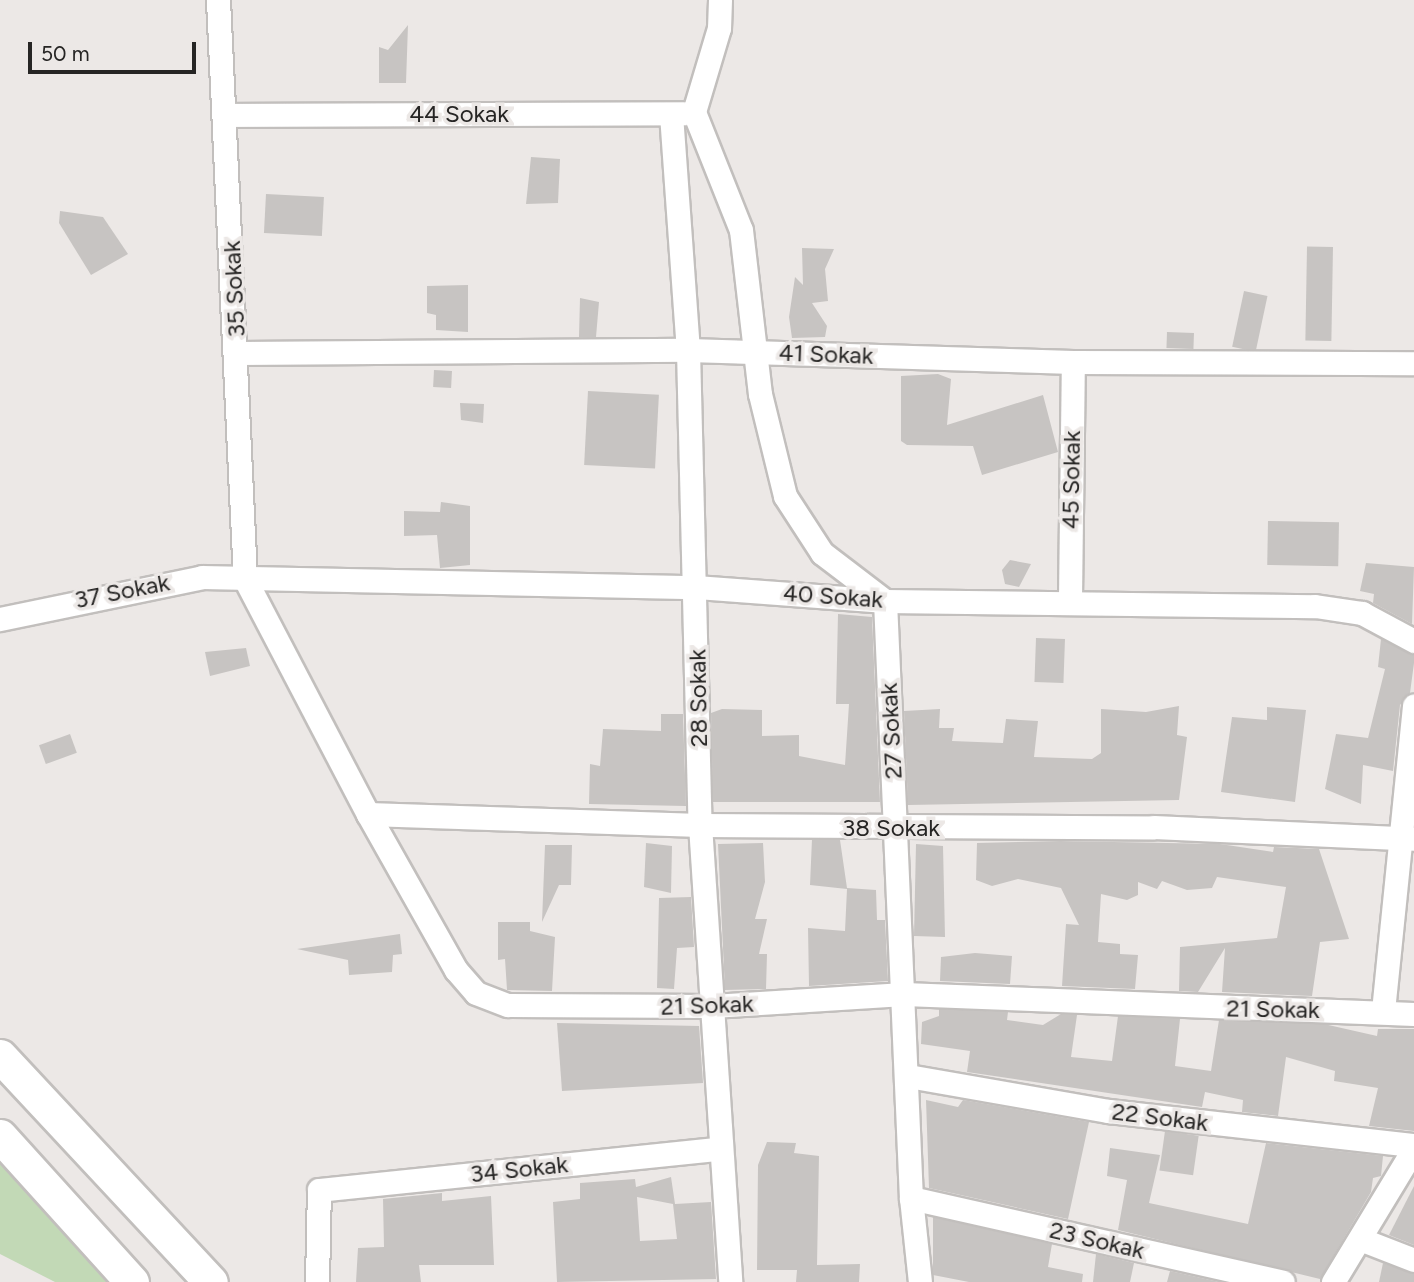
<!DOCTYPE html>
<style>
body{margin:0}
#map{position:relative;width:1414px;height:1282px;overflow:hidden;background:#ece8e6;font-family:Figtree,sans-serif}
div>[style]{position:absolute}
.green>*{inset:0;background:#c2d9b6}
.building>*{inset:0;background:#c7c4c2;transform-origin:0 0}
.roads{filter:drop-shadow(2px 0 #c2bfbd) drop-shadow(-2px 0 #c2bfbd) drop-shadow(0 2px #c2bfbd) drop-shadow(0 -2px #c2bfbd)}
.minor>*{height:23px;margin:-11.5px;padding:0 11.5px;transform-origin:11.5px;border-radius:11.5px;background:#fff}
.secondary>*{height:33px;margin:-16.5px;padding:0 16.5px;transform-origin:16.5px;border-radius:16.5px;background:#fff}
span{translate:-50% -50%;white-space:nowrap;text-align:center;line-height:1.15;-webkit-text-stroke:7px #ece8e6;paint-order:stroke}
.street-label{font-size:24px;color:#262524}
.scale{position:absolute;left:28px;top:42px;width:168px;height:32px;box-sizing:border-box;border:4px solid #262524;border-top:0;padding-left:9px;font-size:21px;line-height:24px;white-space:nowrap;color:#262524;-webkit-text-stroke:5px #ece8e6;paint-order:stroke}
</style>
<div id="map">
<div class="green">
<i style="clip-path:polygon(0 1157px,113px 1282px,55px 1282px,0 1254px)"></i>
</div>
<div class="building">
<i style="clip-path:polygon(408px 25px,406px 83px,379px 83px,379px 47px,388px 50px)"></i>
<i style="clip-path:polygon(531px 157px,560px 159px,558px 203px,526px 204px)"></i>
<i style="left:266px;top:194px;width:58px;height:39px;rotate:3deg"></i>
<i style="clip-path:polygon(60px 211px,103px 217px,128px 254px,91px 275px,59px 223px)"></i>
<i style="left:1333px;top:247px;width:94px;height:26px;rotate:91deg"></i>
<i style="clip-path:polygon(802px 248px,834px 249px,825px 269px,828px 301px,812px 303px,827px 326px,825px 337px,792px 338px,789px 317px,795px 277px,803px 285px)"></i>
<i style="clip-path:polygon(468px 285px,468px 332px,436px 330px,436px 315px,427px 313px,427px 286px)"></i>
<i style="left:1244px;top:291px;width:24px;height:57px;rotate:12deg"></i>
<i style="clip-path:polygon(580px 298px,599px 302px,596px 337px,579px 337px)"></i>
<i style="left:1167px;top:332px;width:27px;height:16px;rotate:2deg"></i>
<i style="left:434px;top:370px;width:18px;height:17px;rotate:3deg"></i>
<i style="clip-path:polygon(938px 374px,951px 379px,947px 425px,1043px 395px,1058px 452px,982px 475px,973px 446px,907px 445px,901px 441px,901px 376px)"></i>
<i style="left:588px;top:391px;width:71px;height:74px;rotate:3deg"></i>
<i style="clip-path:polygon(460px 403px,484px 404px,483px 423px,461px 420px)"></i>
<i style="clip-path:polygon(441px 502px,470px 506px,470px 565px,440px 568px,437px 535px,404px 536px,404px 511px,440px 512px)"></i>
<i style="left:1268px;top:521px;width:71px;height:44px;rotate:1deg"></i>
<i style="clip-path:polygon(1010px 560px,1031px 564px,1019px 587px,1005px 584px,1002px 570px)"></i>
<i style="clip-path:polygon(1366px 563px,1414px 567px,1412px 624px,1373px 603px,1374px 594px,1360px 591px)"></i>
<i style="clip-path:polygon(838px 614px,872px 617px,880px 802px,713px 802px,711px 713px,722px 709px,762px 710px,762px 736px,799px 735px,799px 756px,845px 765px,849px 704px,836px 704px)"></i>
<i style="left:1036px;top:638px;width:29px;height:44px;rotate:2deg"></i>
<i style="clip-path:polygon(1381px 639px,1414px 655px,1414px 663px,1410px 693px,1400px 705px,1393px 771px,1363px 765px,1361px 804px,1325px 789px,1336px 734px,1368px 738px,1385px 669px,1378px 667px)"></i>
<i style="clip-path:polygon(246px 648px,250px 666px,210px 676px,205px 652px)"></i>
<i style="clip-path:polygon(1179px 706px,1177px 735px,1187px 737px,1179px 800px,908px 805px,904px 711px,940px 709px,939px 728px,954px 728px,952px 741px,1003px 743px,1006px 719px,1038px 721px,1034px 757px,1092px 759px,1101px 753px,1101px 709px,1146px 712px)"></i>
<i style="clip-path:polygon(1267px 707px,1306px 710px,1295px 802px,1221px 792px,1232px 717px,1267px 720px)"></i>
<i style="clip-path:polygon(661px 714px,683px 714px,686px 806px,589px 804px,590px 764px,600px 766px,603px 729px,661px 731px)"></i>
<i style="left:70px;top:734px;width:20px;height:33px;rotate:70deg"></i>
<i style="clip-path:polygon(812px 839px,840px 840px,847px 888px,876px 890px,877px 920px,885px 920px,888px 981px,809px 986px,808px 928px,845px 931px,847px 889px,810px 885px)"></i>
<i style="clip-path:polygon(1060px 841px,1220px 844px,1273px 852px,1274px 847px,1319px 849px,1349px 939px,1320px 942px,1312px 996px,1222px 992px,1225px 948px,1198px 992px,1179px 991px,1180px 947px,1277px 938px,1286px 887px,1217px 877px,1212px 888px,1187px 890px,1162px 881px,1157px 889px,1138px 882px,1138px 895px,1127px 900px,1101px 894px,1098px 942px,1120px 944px,1120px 954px,1138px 955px,1135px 989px,1062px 986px,1066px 924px,1079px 925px,1061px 888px,1018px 879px,992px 886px,976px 880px,977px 843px)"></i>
<i style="clip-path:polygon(646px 843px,672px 846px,671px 893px,644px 887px)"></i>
<i style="clip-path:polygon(763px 843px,765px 882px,755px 919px,767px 919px,759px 954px,767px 954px,766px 989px,725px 990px,718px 844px)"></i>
<i style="clip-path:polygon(916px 844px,943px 846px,945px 937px,914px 936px)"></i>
<i style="clip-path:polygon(545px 845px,572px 845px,571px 885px,559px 885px,542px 922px)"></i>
<i style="clip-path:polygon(691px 897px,694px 947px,677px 948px,674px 989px,657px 988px,659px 898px)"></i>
<i style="clip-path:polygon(498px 922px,530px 922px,530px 931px,555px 937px,552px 991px,507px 990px,505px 959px,498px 960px)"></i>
<i style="clip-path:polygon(400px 934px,402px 954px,393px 955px,392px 972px,349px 975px,348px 960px,297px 949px)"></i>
<i style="clip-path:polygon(975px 953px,1012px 956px,1010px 984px,940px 981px,941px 957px)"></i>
<i style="clip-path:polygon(939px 1009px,1008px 1012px,1007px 1020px,1043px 1025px,1061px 1014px,1077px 1015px,1071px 1057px,1112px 1061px,1118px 1016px,1180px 1019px,1175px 1066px,1211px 1071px,1219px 1020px,1324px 1024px,1377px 1036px,1378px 1029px,1414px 1029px,1414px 1131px,1369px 1126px,1378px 1088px,1334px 1081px,1335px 1071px,1286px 1057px,1278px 1116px,1242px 1112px,1243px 1100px,1205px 1092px,1202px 1107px,967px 1072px,970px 1051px,921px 1044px,922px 1022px,939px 1016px)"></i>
<i style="clip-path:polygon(557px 1023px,699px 1026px,703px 1083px,562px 1091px)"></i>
<i style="clip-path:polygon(926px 1100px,958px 1107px,963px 1100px,1089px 1122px,1068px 1219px,929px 1188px)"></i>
<i style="left:1165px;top:1131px;width:34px;height:40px;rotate:8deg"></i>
<i style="clip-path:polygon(767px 1142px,796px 1143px,794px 1153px,819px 1156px,817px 1265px,860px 1264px,859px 1282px,796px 1282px,797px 1270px,757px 1270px,758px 1165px)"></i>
<i style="clip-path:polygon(1266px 1143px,1383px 1156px,1381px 1176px,1373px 1178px,1371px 1192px,1320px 1279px,1118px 1230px,1127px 1180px,1107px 1176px,1110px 1148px,1160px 1155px,1149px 1203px,1248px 1224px)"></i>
<i style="clip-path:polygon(evenodd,671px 1177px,675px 1204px,711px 1202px,716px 1279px,557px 1282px,553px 1202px,580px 1199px,580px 1183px,635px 1179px,636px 1187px,671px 1177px,637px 1197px,673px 1204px,677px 1239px,640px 1241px,637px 1197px)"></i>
<i style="clip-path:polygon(1414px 1186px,1414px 1245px,1389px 1235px)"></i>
<i style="clip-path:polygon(442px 1193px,442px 1201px,491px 1196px,494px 1265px,419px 1265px,421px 1282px,356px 1282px,358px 1248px,384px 1247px,383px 1199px)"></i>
<i style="clip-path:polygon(933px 1217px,1052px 1244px,1048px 1267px,1083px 1274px,1082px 1282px,969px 1282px,933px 1275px)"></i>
<i style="clip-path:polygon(1096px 1254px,1134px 1263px,1130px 1282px,1093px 1282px)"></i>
<i style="clip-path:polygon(1383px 1263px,1414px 1274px,1414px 1282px,1379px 1282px)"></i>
<i style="clip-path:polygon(1170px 1271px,1219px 1282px,1167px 1282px)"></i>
</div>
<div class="roads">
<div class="minor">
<i style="left:218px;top:0;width:580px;rotate:87.33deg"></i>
<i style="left:245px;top:579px;width:265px;rotate:62.4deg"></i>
<i style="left:368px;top:814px;width:179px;rotate:60.6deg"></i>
<i style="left:456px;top:970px;width:30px;rotate:49deg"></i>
<i style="left:476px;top:993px;width:34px;rotate:21deg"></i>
<i style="left:508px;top:1005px;width:204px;rotate:0.3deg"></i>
<i style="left:712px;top:1006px;width:192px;rotate:-3.6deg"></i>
<i style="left:904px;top:994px;width:510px;rotate:2.25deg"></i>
<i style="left:720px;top:0;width:28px;rotate:92deg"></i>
<i style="left:719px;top:28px;width:88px;rotate:106.6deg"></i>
<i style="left:694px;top:112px;width:127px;rotate:68.3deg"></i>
<i style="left:741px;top:230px;width:165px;rotate:83.4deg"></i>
<i style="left:760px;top:394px;width:105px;rotate:76.2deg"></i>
<i style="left:785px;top:496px;width:68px;rotate:57deg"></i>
<i style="left:822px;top:553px;width:79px;rotate:37.3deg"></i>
<i style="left:885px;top:601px;width:598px;rotate:87.51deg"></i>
<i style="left:911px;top:1198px;width:84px;rotate:83.9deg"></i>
<i style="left:671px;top:114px;width:237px;rotate:85.9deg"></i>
<i style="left:688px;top:350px;width:475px;rotate:88.6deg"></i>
<i style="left:700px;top:825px;width:458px;rotate:86.2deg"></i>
<i style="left:224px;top:115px;width:459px;rotate:-0.2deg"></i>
<i style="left:238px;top:353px;width:450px;rotate:-0.4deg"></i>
<i style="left:688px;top:350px;width:385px;rotate:1.8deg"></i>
<i style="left:1073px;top:362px;width:341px;rotate:0.2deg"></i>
<i style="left:1070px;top:598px;width:236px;rotate:-89.3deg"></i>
<i style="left:0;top:619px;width:206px;rotate:-11.7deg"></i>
<i style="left:202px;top:577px;width:494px;rotate:1.2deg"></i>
<i style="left:696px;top:587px;width:190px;rotate:4.2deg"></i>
<i style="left:885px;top:601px;width:430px;rotate:0.7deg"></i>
<i style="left:1315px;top:606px;width:48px;rotate:8.5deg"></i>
<i style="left:1362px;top:613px;width:59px;rotate:28.3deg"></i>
<i style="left:368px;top:814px;width:332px;rotate:1.9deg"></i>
<i style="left:700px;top:825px;width:454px;rotate:0.3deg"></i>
<i style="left:1154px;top:827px;width:260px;rotate:2.6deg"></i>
<i style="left:1383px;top:1011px;width:307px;rotate:-84.2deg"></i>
<i style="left:908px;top:1076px;width:204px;rotate:9.9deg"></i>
<i style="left:1109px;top:1111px;width:307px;rotate:6.4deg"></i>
<i style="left:911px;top:1198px;width:381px;rotate:12.7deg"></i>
<i style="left:1360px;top:1239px;width:58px;rotate:21.3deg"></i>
<i style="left:317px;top:1282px;width:92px;rotate:-88.8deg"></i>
<i style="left:319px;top:1190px;width:402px;rotate:-5.9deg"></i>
<i style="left:1333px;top:1282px;width:157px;rotate:-58.8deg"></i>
</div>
<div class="secondary">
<i style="left:0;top:1056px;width:309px;rotate:47deg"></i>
<i style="left:0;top:1136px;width:197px;rotate:47.9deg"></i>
</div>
</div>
<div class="street-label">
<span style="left:459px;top:114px">44 Sokak</span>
<span style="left:234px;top:289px;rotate:-93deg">35 Sokak</span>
<span style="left:826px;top:354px;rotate:2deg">41 Sokak</span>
<span style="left:1071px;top:480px;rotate:-89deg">45 Sokak</span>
<span style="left:122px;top:591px;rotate:-11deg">37 Sokak</span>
<span style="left:833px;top:596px;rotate:4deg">40 Sokak</span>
<span style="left:698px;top:698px;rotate:-91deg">28 Sokak</span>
<span style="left:891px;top:731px;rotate:-93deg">27 Sokak</span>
<span style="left:891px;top:828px">38 Sokak</span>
<span style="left:707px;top:1005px;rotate:-2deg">21 Sokak</span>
<span style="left:1273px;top:1009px;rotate:1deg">21 Sokak</span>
<span style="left:1160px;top:1117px;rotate:7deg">22 Sokak</span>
<span style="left:519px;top:1169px;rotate:-6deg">34 Sokak</span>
<span style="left:1097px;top:1240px;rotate:13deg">23 Sokak</span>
</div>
<div class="scale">50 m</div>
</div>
